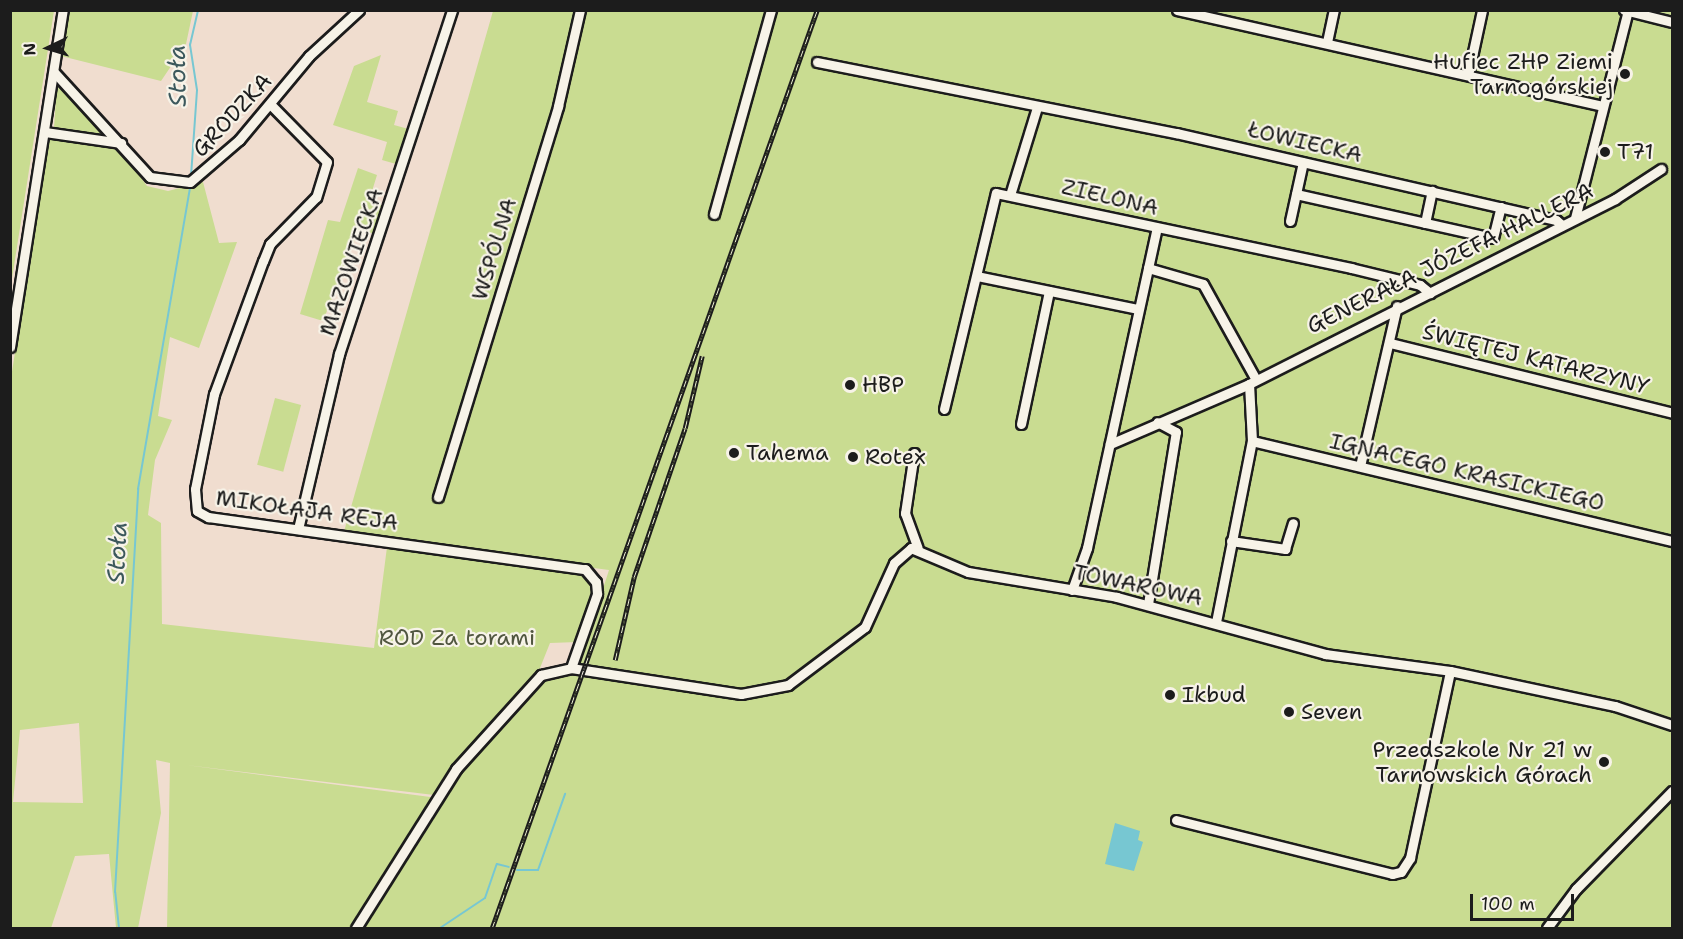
<!DOCTYPE html>
<meta charset="utf-8">
<style>
body{margin:0}
#map{position:relative;width:1683px;height:939px;overflow:hidden;background:#f0ddcf;font-family:"Shantell Sans",sans-serif}
div>[style]{position:absolute}
.green>*{inset:0;background:#c9dc91;transform-origin:0 0}
.water>*{inset:0;background:#77c7d2}
.stream>*{height:2px;margin:-1px;padding:0 1px;transform-origin:1px;border-radius:1px;background:#77c7d2}
.roads{filter:drop-shadow(2px 0 #1c1c1c) drop-shadow(-2px 0 #1c1c1c) drop-shadow(0 2px #1c1c1c) drop-shadow(0 -2px #1c1c1c)}
.minor>*{height:9px;margin:-4.5px;padding:0 4.5px;transform-origin:4.5px;border-radius:4.5px;background:#f7f3e8}
.rail>*{height:4.5px;margin-top:-2.25px;transform-origin:0;background:repeating-linear-gradient(90deg,#f7f3e8 0 7px,#1c1c1c 0 14px);box-sizing:border-box;border-block:2px solid #1c1c1c}
.dots>*{width:16px;height:16px;translate:-50% -50%;box-sizing:border-box;border:3px solid #f7f3e8;border-radius:50%}
span{translate:-50% -50%;white-space:nowrap;text-align:center;line-height:1.15;-webkit-text-stroke:4.5px #f7f3e8;paint-order:stroke}
.poi-label{font-size:22px;color:#1c1c1c}
.right{translate:-100% -50%;text-align:right}
.left{translate:0 -50%;text-align:left}
.street-label{font-size:22px;color:#1c1c1c}
.park-label{font-size:22px;color:#50563f}
.water-label{font-size:24px;color:#3c585c;font-style:italic}
.frame{position:absolute;inset:0;border:12px solid #1c1c1c;pointer-events:none}
.north{position:absolute;left:18px;top:18px;width:60px;height:60px;-webkit-text-stroke:4px #f7f3e8;paint-order:stroke;rotate:266deg;font-size:16px;font-weight:700;line-height:24px;text-align:center;color:#1c1c1c}
.north::after{content:'';display:block;margin:auto;width:21px;height:27px;background:#1c1c1c;clip-path:polygon(50% 0,100% 100%,50% 72%,0 100%)}
.scale{position:absolute;left:1470px;top:894px;width:104px;height:27px;box-sizing:border-box;border:3px solid #1c1c1c;border-top:0;padding-left:8px;font-size:18px;line-height:21px;white-space:nowrap;color:#1c1c1c;-webkit-text-stroke:4px #f7f3e8;paint-order:stroke}
</style>
<div id="map">
<div class="green">
<i style="clip-path:polygon(11px 10px,54px 11px,11px 285px,10px 11px)"></i>
<i style="clip-path:polygon(69px 11px,69px 10px,193px 11px,186px 44px,161px 81px,61px 56px)"></i>
<i style="clip-path:polygon(evenodd,493px 11px,1672px 11px,1672px 928px,167px 928px,170px 763px,156px 760px,161px 813px,138px 928px,116px 928px,109px 854px,75px 856px,51px 928px,11px 928px,11px 378px,48px 141px,55px 137px,102px 143px,123px 153px,147px 186px,168px 191px,203px 182px,219px 243px,237px 242px,199px 348px,170px 337px,158px 416px,172px 420px,155px 460px,148px 515px,161px 523px,162px 624px,374px 648px,387px 547px,579px 570px,591px 578px,594px 590px,578px 642px,550px 643px,540px 668px,434px 795px,186px 765px,438px 798px,519px 698px,554px 676px,576px 673px,609px 570px,343px 535px,493px 11px,79px 723px,83px 803px,13px 802px,20px 730px,79px 723px)"></i>
<i style="clip-path:polygon(381px 55px,367px 102px,398px 111px,394px 125px,412px 130px,403px 166px,382px 160px,387px 142px,333px 125px,354px 66px)"></i>
<i style="clip-path:polygon(57px 82px,111px 137px,54px 128px)"></i>
<i style="clip-path:polygon(358px 168px,377px 175px,369px 201px,389px 207px,380px 236px,359px 229px,323px 321px,300px 314px,328px 220px,340px 222px)"></i>
<i style="left:275px;top:398px;width:27px;height:69px;rotate:15deg"></i>
</div>
<div class="water">
<i style="clip-path:polygon(1115px 823px,1140px 831px,1138px 840px,1143px 842px,1134px 871px,1105px 864px)"></i>
</div>
<div class="stream">
<i style="left:191px;top:176px;width:86px;rotate:-86deg"></i>
<i style="left:197px;top:90px;width:46px;rotate:-98.8deg"></i>
<i style="left:190px;top:45px;width:36px;rotate:-77deg"></i>
<i style="left:517px;top:870px;width:21px"></i>
<i style="left:538px;top:870px;width:81px;rotate:-70.4deg"></i>
<i style="left:119px;top:928px;width:36px;rotate:-96deg"></i>
<i style="left:115px;top:892px;width:404px;rotate:-86.7deg"></i>
<i style="left:138px;top:489px;width:311px;rotate:-80.2deg"></i>
<i style="left:440px;top:928px;width:54px;rotate:-33.7deg"></i>
<i style="left:485px;top:898px;width:36px;rotate:-71deg"></i>
<i style="left:497px;top:864px;width:12px;rotate:14deg"></i>
</div>
<div class="roads">
<div class="minor">
<i style="left:1177px;top:10px;width:436px;rotate:12.7deg"></i>
<i style="left:1624px;top:10px;width:49px;rotate:14deg"></i>
<i style="left:1327px;top:42px;width:33px;rotate:-78deg"></i>
<i style="left:817px;top:62px;width:366px;rotate:11.2deg"></i>
<i style="left:1176px;top:133px;width:390px;rotate:12.9deg"></i>
<i style="left:1556px;top:220px;width:8px;rotate:40deg"></i>
<i style="left:54px;top:72px;width:142px;rotate:47.6deg"></i>
<i style="left:150px;top:177px;width:40px;rotate:7.1deg"></i>
<i style="left:190px;top:182px;width:65px;rotate:-40.6deg"></i>
<i style="left:239px;top:140px;width:109px;rotate:-50.2deg"></i>
<i style="left:309px;top:56px;width:68px;rotate:-42.6deg"></i>
<i style="left:1468px;top:75px;width:66px;rotate:-77.8deg"></i>
<i style="left:272px;top:106px;width:78px;rotate:45.5deg"></i>
<i style="left:327px;top:162px;width:37px;rotate:107deg"></i>
<i style="left:316px;top:197px;width:66px;rotate:134.4deg"></i>
<i style="left:270px;top:244px;width:18px;rotate:112deg"></i>
<i style="left:263px;top:261px;width:142px;rotate:110.2deg"></i>
<i style="left:214px;top:394px;width:97px;rotate:101.3deg"></i>
<i style="left:195px;top:489px;width:22px;rotate:85deg"></i>
<i style="left:197px;top:511px;width:13px;rotate:29deg"></i>
<i style="left:208px;top:517px;width:381px;rotate:7.9deg"></i>
<i style="left:585px;top:569px;width:17px;rotate:50deg"></i>
<i style="left:596px;top:582px;width:12px;rotate:85deg"></i>
<i style="left:597px;top:594px;width:78px;rotate:109.4deg"></i>
<i style="left:45px;top:132px;width:77px;rotate:8.2deg"></i>
<i style="left:1296px;top:194px;width:202px;rotate:12.6deg"></i>
<i style="left:1493px;top:238px;width:32px;rotate:-76deg"></i>
<i style="left:1010px;top:195px;width:92px;rotate:-72.9deg"></i>
<i style="left:714px;top:214px;width:212px;rotate:-74.4deg"></i>
<i style="left:1575px;top:218px;width:215px;rotate:-75.7deg"></i>
<i style="left:1290px;top:221px;width:60px;rotate:-77.6deg"></i>
<i style="left:1425px;top:223px;width:33px;rotate:-78deg"></i>
<i style="left:1148px;top:268px;width:57px;rotate:16.2deg"></i>
<i style="left:1203px;top:284px;width:107px;rotate:61deg"></i>
<i style="left:977px;top:276px;width:164px;rotate:11.6deg"></i>
<i style="left:1390px;top:343px;width:291px;rotate:13.9deg"></i>
<i style="left:10px;top:347px;width:341px;rotate:-81.1deg"></i>
<i style="left:944px;top:409px;width:222px;rotate:-76.5deg"></i>
<i style="left:996px;top:193px;width:363px;rotate:11.9deg"></i>
<i style="left:1351px;top:268px;width:71px;rotate:13.8deg"></i>
<i style="left:1420px;top:285px;width:13px;rotate:39deg"></i>
<i style="left:1021px;top:424px;width:136px;rotate:-78.1deg"></i>
<i style="left:1252px;top:441px;width:432px;rotate:13.4deg"></i>
<i style="left:1110px;top:444px;width:151px;rotate:-23.3deg"></i>
<i style="left:1249px;top:384px;width:410px;rotate:-26.8deg"></i>
<i style="left:1615px;top:199px;width:55px;rotate:-33.1deg"></i>
<i style="left:914px;top:453px;width:61px;rotate:98.5deg"></i>
<i style="left:905px;top:513px;width:37px;rotate:70deg"></i>
<i style="left:1360px;top:466px;width:164px;rotate:-77deg"></i>
<i style="left:438px;top:497px;width:409px;rotate:-72.9deg"></i>
<i style="left:558px;top:106px;width:98px;rotate:-77.1deg"></i>
<i style="left:298px;top:529px;width:180px;rotate:-76.8deg"></i>
<i style="left:339px;top:354px;width:362px;rotate:-71.8deg"></i>
<i style="left:1231px;top:541px;width:55px;rotate:8.4deg"></i>
<i style="left:1285px;top:549px;width:27px;rotate:-73deg"></i>
<i style="left:1072px;top:590px;width:45px;rotate:-70.3deg"></i>
<i style="left:1087px;top:548px;width:328px;rotate:-77.7deg"></i>
<i style="left:1148px;top:604px;width:174px;rotate:-80.8deg"></i>
<i style="left:1176px;top:432px;width:21px;rotate:-152deg"></i>
<i style="left:1216px;top:622px;width:185px;rotate:-78.8deg"></i>
<i style="left:1252px;top:441px;width:57px;rotate:-93deg"></i>
<i style="left:1176px;top:820px;width:223px;rotate:14deg"></i>
<i style="left:1392px;top:874px;width:9px;rotate:-13deg"></i>
<i style="left:1401px;top:872px;width:17px;rotate:-57deg"></i>
<i style="left:1410px;top:858px;width:191px;rotate:-77.9deg"></i>
<i style="left:356px;top:928px;width:188px;rotate:-57.8deg"></i>
<i style="left:456px;top:769px;width:127px;rotate:-47.9deg"></i>
<i style="left:541px;top:675px;width:31px;rotate:-13deg"></i>
<i style="left:571px;top:668px;width:172px;rotate:8.7deg"></i>
<i style="left:741px;top:694px;width:48px;rotate:-10.8deg"></i>
<i style="left:788px;top:685px;width:96px;rotate:-37deg"></i>
<i style="left:865px;top:627px;width:70px;rotate:-65.6deg"></i>
<i style="left:894px;top:563px;width:23px;rotate:-41deg"></i>
<i style="left:911px;top:548px;width:62px;rotate:22.8deg"></i>
<i style="left:968px;top:572px;width:151px;rotate:9.5deg"></i>
<i style="left:1117px;top:597px;width:216px;rotate:15.3deg"></i>
<i style="left:1325px;top:654px;width:126px;rotate:7.7deg"></i>
<i style="left:1450px;top:671px;width:169px;rotate:12deg"></i>
<i style="left:1615px;top:706px;width:60px;rotate:18.4deg"></i>
<i style="left:1547px;top:928px;width:49px;rotate:-53.4deg"></i>
<i style="left:1576px;top:889px;width:137px;rotate:-45.6deg"></i>
</div>
</div>
<div class="rail">
<i style="left:615px;top:660px;width:85px;rotate:-77.1deg"></i>
<i style="left:634px;top:577px;width:157px;rotate:-71.1deg"></i>
<i style="left:685px;top:428px;width:74px;rotate:-76.7deg"></i>
<i style="left:492px;top:928px;width:974px;rotate:-70.5deg"></i>
</div>
<div class="dots">
<i style="left:1625px;top:74px;background:#1c1c1c"></i>
<i style="left:1605px;top:152px;background:#1c1c1c"></i>
<i style="left:850px;top:385px;background:#1c1c1c"></i>
<i style="left:734px;top:453px;background:#1c1c1c"></i>
<i style="left:853px;top:457px;background:#1c1c1c"></i>
<i style="left:1170px;top:695px;background:#1c1c1c"></i>
<i style="left:1289px;top:712px;background:#1c1c1c"></i>
<i style="left:1604px;top:762px;background:#1c1c1c"></i>
</div>
<div class="poi-label">
<span class="right" style="left:1613px;top:74px">Hufiec ZHP Ziemi<br>Tarnogórskiej</span>
<span class="left" style="left:1617px;top:152px">T71</span>
<span class="left" style="left:862px;top:385px">HBP</span>
<span class="left" style="left:746px;top:453px">Tahema</span>
<span class="left" style="left:865px;top:457px">Rotex</span>
<span class="left" style="left:1182px;top:695px">Ikbud</span>
<span class="left" style="left:1301px;top:712px">Seven</span>
<span class="right" style="left:1592px;top:762px">Przedszkole Nr 21 w<br>Tarnowskich Górach</span>
</div>
<div class="street-label">
<span style="left:232px;top:115px;rotate:-47deg">GRODZKA</span>
<span style="left:1305px;top:142px;rotate:13deg">ŁOWIECKA</span>
<span style="left:1110px;top:197px;rotate:13deg">ZIELONA</span>
<span style="left:494px;top:249px;rotate:-73deg">WSPÓLNA</span>
<span style="left:1450px;top:258px;rotate:-26deg">GENERAŁA JÓZEFA HALLERA</span>
<span style="left:351px;top:262px;rotate:-71deg">MAZOWIECKA</span>
<span style="left:1536px;top:359px;rotate:14deg">ŚWIĘTEJ KATARZYNY</span>
<span style="left:1467px;top:472px;rotate:13deg">IGNACEGO KRASICKIEGO</span>
<span style="left:307px;top:510px;rotate:8deg">MIKOŁAJA REJA</span>
<span style="left:1138px;top:585px;rotate:12deg">TOWAROWA</span>
</div>
<div class="park-label">
<span style="left:457px;top:638px">ROD Za torami</span>
</div>
<div class="water-label">
<span style="left:178px;top:76px;rotate:-91deg">Stoła</span>
<span style="left:118px;top:553px;rotate:-87deg">Stoła</span>
</div>
<div class="frame"></div>
<div class="north">N</div>
<div class="scale">100 m</div>
</div>
